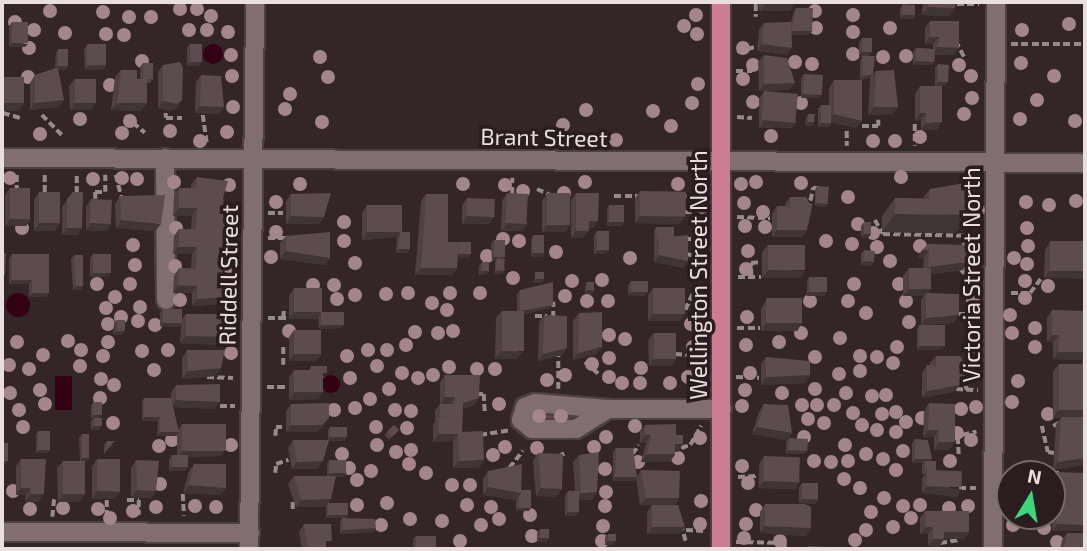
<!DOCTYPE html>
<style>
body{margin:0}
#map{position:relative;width:1087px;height:551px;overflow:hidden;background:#342529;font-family:"Exo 2",sans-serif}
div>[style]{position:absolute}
.green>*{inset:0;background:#6f424e}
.water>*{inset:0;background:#340014;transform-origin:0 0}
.round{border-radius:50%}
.path>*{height:3.5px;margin-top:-1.75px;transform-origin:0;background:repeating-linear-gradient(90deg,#968a8d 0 7px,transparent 0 10.5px)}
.roads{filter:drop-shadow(2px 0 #4c4043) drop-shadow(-2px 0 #4c4043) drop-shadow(0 2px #4c4043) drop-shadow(0 -2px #4c4043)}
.minor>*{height:18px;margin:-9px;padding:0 9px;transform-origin:9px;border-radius:9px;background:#806e72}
.major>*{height:18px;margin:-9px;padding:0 9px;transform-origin:9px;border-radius:9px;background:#cc7d92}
.trees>*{width:14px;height:14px;margin:-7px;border-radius:50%;background:#a2868c}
.wall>*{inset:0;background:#4f4044;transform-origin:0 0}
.shaded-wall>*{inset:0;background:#403437}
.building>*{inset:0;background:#5c4b4f;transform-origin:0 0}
span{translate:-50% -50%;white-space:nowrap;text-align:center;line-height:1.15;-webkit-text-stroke:7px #2a1c1f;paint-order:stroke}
.street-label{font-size:23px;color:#e9dfe1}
.frame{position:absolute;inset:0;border:4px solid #e9dfe1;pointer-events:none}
.north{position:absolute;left:996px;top:460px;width:70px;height:70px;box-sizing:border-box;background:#2a1c1f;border:2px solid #766a6d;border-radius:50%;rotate:11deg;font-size:19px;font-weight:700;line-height:28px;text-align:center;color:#e9dfe1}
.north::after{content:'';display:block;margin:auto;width:24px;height:32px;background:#3ad77f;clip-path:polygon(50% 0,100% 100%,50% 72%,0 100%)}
</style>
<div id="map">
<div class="green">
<i style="clip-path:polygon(537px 412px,578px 415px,578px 417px,537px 421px)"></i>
</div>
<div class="water">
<i class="round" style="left:203px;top:44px;width:20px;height:20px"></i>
<i class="round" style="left:6px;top:293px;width:24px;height:24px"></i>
<i class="round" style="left:322px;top:375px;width:18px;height:18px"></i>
<i style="left:55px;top:376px;width:17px;height:34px"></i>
</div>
<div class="path">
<i style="left:756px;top:4px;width:13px;rotate:90deg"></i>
<i style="left:957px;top:4px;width:22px"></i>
<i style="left:956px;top:41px;width:20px;rotate:63deg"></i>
<i style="left:1011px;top:44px;width:74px"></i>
<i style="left:737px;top:52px;width:19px;rotate:-16deg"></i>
<i style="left:736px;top:71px;width:16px"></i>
<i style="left:3px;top:113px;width:19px;rotate:16deg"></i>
<i style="left:166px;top:113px;width:5px;rotate:90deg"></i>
<i style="left:166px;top:118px;width:16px"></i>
<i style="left:42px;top:115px;width:28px;rotate:45deg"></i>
<i style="left:203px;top:115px;width:28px;rotate:82deg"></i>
<i style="left:125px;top:116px;width:26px;rotate:40deg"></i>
<i style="left:737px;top:117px;width:15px;rotate:4deg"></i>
<i style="left:915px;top:124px;width:22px;rotate:90deg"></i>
<i style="left:862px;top:126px;width:16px"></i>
<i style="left:878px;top:126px;width:6px;rotate:-90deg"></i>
<i style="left:847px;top:131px;width:15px;rotate:90deg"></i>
<i style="left:17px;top:175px;width:17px;rotate:90deg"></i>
<i style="left:45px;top:175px;width:20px;rotate:90deg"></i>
<i style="left:116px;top:175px;width:25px;rotate:76deg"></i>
<i style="left:77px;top:176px;width:20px;rotate:90deg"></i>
<i style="left:537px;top:189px;width:20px;rotate:24deg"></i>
<i style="left:512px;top:194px;width:16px;rotate:-90deg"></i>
<i style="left:614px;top:196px;width:26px"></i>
<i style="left:683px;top:196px;width:20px;rotate:3deg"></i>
<i style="left:95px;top:199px;width:7px;rotate:-90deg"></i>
<i style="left:95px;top:192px;width:10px"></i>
<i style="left:105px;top:192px;width:17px;rotate:-90deg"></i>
<i style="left:808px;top:211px;width:24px;rotate:-78deg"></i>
<i style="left:813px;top:188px;width:6px"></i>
<i style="left:685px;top:212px;width:7px"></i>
<i style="left:692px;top:212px;width:16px;rotate:-90deg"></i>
<i style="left:268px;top:213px;width:15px"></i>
<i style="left:737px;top:217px;width:33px;rotate:2deg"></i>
<i style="left:875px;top:220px;width:16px;rotate:60deg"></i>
<i style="left:883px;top:234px;width:97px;rotate:1.2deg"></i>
<i style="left:268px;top:238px;width:20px"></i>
<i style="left:684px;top:239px;width:20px"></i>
<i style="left:685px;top:254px;width:19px;rotate:9deg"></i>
<i style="left:220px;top:277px;width:17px;rotate:3deg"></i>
<i style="left:738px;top:277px;width:23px"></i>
<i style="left:751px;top:277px;width:14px;rotate:-90deg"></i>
<i style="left:751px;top:263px;width:10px;rotate:-6deg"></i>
<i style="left:1011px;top:293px;width:19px"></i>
<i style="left:1030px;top:293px;width:20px;rotate:-53deg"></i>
<i style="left:685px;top:310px;width:23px;rotate:-65deg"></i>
<i style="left:959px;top:314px;width:19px"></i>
<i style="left:535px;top:316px;width:12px"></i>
<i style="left:268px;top:318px;width:19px"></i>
<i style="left:283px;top:318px;width:11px;rotate:-85deg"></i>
<i style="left:553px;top:318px;width:16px;rotate:-90deg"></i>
<i style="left:737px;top:328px;width:23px"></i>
<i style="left:675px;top:354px;width:28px;rotate:4deg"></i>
<i style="left:585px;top:362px;width:21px;rotate:41deg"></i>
<i style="left:283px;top:365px;width:18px;rotate:-90deg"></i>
<i style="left:964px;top:376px;width:14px;rotate:78deg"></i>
<i style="left:207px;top:377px;width:26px;rotate:2deg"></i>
<i style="left:736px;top:377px;width:23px;rotate:2deg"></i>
<i style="left:267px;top:387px;width:19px"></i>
<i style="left:558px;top:389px;width:33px;rotate:-90deg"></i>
<i style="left:956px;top:389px;width:22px;rotate:3deg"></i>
<i style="left:476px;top:394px;width:8px"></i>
<i style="left:484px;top:394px;width:21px;rotate:87deg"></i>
<i style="left:220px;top:406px;width:15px"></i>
<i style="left:1042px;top:426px;width:27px;rotate:77deg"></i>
<i style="left:1048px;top:452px;width:6px;rotate:9deg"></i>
<i style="left:1053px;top:426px;width:9px;rotate:-27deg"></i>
<i style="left:480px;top:435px;width:30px;rotate:-9deg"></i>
<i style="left:275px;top:436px;width:9px;rotate:-84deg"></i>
<i style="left:276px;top:427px;width:6px"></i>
<i style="left:952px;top:437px;width:25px;rotate:-12deg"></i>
<i style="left:958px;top:437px;width:18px;rotate:87deg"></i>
<i style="left:681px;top:448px;width:9px;rotate:-18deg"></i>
<i style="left:690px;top:445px;width:22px;rotate:-60deg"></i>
<i style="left:632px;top:454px;width:11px;rotate:-52deg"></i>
<i style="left:558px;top:457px;width:9px;rotate:-32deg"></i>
<i style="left:509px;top:468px;width:22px;rotate:-51deg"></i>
<i style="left:275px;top:473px;width:9px;rotate:-84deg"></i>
<i style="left:276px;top:464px;width:13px;rotate:-18deg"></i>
<i style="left:1010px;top:473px;width:49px"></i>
<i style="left:738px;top:477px;width:19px;rotate:-3deg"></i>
<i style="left:959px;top:488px;width:17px"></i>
<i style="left:183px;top:494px;width:22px;rotate:87deg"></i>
<i style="left:107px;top:500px;width:16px;rotate:90deg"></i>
<i style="left:127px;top:500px;width:12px"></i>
<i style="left:139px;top:500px;width:15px;rotate:90deg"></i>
<i style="left:293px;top:502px;width:9px;rotate:90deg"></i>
<i style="left:52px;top:517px;width:18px;rotate:-84deg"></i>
<i style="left:681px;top:524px;width:18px;rotate:74deg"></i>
<i style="left:686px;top:530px;width:19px;rotate:3deg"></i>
<i style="left:736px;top:542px;width:49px;rotate:1.2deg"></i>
<i style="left:785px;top:543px;width:6px;rotate:90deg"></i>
<i style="left:940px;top:543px;width:19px;rotate:-9deg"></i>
</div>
<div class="roads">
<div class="minor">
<i style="left:2px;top:158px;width:1083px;rotate:0.26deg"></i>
<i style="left:165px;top:158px;width:142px;rotate:89.6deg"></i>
<i style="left:608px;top:409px;width:73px;rotate:-175.3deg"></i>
<i style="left:535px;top:403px;width:11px;rotate:158deg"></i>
<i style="left:525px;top:407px;width:14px;rotate:107deg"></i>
<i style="left:521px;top:420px;width:14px;rotate:39deg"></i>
<i style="left:532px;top:429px;width:44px"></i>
<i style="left:576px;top:429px;width:38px;rotate:-32deg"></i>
<i style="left:608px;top:409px;width:114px"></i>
<i style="left:2px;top:532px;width:248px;rotate:0.2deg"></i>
<i style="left:249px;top:549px;width:547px;rotate:-89.37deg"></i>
<i style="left:993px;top:549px;width:547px;rotate:-89.69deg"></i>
</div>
<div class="major">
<i style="left:721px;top:2px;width:547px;rotate:90deg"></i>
</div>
</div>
<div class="trees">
<i style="left:180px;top:9px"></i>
<i style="left:197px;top:9px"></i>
<i style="left:50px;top:11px"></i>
<i style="left:815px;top:11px"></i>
<i style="left:103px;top:12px"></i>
<i style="left:696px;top:15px"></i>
<i style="left:853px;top:15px"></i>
<i style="left:211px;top:16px"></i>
<i style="left:129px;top:17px"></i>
<i style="left:151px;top:17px"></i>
<i style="left:15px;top:22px"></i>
<i style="left:1069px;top:24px"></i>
<i style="left:684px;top:26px"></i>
<i style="left:816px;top:28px"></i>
<i style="left:890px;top:28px"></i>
<i style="left:34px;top:30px"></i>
<i style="left:189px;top:30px"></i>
<i style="left:207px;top:30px"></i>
<i style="left:1022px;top:30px"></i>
<i style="left:228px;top:32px"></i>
<i style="left:853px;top:32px"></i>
<i style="left:65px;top:33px"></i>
<i style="left:106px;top:34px"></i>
<i style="left:697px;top:34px"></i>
<i style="left:124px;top:35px"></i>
<i style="left:29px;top:48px"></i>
<i style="left:743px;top:48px"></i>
<i style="left:853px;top:54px"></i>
<i style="left:231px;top:55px"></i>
<i style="left:906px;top:56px"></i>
<i style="left:320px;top:57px"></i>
<i style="left:883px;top:57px"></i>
<i style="left:142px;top:61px"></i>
<i style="left:795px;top:62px"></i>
<i style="left:1021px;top:63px"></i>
<i style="left:812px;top:64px"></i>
<i style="left:753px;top:65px"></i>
<i style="left:959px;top:65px"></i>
<i style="left:232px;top:76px"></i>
<i style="left:971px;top:76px"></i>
<i style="left:1054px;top:76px"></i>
<i style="left:28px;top:77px"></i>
<i style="left:328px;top:77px"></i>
<i style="left:743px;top:79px"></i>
<i style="left:698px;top:84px"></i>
<i style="left:110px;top:85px"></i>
<i style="left:290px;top:94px"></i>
<i style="left:972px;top:98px"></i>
<i style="left:1037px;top:100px"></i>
<i style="left:753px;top:102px"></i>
<i style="left:692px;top:103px"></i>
<i style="left:801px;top:103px"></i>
<i style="left:233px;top:107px"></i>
<i style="left:285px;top:109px"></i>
<i style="left:586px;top:110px"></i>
<i style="left:653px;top:111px"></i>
<i style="left:964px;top:114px"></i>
<i style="left:80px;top:119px"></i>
<i style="left:1020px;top:119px"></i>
<i style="left:130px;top:121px"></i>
<i style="left:1075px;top:121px"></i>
<i style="left:322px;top:122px"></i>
<i style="left:563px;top:125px"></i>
<i style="left:671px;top:126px"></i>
<i style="left:170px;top:131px"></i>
<i style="left:227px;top:132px"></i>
<i style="left:122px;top:133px"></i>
<i style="left:40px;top:134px"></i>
<i style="left:771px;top:136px"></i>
<i style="left:920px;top:137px"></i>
<i style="left:616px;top:140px"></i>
<i style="left:200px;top:141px"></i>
<i style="left:873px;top:141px"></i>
<i style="left:895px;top:141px"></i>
<i style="left:901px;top:177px"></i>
<i style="left:10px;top:178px"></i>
<i style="left:122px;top:178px"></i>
<i style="left:93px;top:179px"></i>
<i style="left:137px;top:179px"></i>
<i style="left:174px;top:182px"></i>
<i style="left:585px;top:182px"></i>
<i style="left:756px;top:182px"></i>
<i style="left:801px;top:183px"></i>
<i style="left:300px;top:184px"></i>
<i style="left:463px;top:184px"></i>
<i style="left:678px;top:184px"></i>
<i style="left:741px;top:184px"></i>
<i style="left:229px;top:185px"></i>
<i style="left:505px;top:185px"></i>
<i style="left:523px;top:191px"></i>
<i style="left:564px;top:193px"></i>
<i style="left:848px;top:197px"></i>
<i style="left:1076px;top:201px"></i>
<i style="left:276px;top:202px"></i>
<i style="left:1026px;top:202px"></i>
<i style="left:744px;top:203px"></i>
<i style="left:1049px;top:205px"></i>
<i style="left:702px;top:207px"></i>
<i style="left:978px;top:210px"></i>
<i style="left:763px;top:212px"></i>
<i style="left:229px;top:217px"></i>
<i style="left:344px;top:222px"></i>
<i style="left:858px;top:224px"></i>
<i style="left:745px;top:226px"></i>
<i style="left:765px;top:227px"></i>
<i style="left:22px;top:228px"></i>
<i style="left:176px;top:228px"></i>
<i style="left:701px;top:228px"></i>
<i style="left:1027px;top:228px"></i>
<i style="left:276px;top:232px"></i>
<i style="left:873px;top:233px"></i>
<i style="left:228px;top:237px"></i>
<i style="left:503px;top:239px"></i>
<i style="left:344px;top:241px"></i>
<i style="left:519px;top:241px"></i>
<i style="left:826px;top:241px"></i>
<i style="left:852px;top:244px"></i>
<i style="left:969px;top:244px"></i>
<i style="left:133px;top:245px"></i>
<i style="left:920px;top:246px"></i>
<i style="left:1028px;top:246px"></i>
<i style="left:877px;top:247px"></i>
<i style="left:748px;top:251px"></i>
<i style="left:556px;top:252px"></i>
<i style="left:487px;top:256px"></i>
<i style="left:271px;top:257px"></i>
<i style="left:630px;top:258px"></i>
<i style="left:1014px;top:258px"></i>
<i style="left:890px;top:261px"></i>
<i style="left:700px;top:262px"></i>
<i style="left:355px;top:263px"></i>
<i style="left:1027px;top:264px"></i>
<i style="left:135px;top:265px"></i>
<i style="left:175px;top:266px"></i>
<i style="left:230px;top:267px"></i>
<i style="left:966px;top:268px"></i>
<i style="left:746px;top:269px"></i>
<i style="left:513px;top:278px"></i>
<i style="left:602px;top:280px"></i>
<i style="left:572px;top:281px"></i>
<i style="left:1025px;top:281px"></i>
<i style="left:97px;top:284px"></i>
<i style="left:130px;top:284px"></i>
<i style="left:228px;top:284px"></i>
<i style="left:854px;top:284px"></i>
<i style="left:899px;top:284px"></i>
<i style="left:313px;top:285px"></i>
<i style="left:334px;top:285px"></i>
<i style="left:1048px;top:286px"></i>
<i style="left:408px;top:293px"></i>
<i style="left:450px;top:293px"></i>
<i style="left:480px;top:293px"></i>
<i style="left:386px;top:294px"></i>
<i style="left:355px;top:295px"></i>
<i style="left:565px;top:296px"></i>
<i style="left:115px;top:297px"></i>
<i style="left:1025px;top:298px"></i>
<i style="left:337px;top:299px"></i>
<i style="left:180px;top:300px"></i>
<i style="left:587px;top:301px"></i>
<i style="left:608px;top:301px"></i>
<i style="left:810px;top:301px"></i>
<i style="left:848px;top:301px"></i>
<i style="left:906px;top:301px"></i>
<i style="left:973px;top:301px"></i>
<i style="left:702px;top:302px"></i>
<i style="left:432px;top:303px"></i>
<i style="left:140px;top:307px"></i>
<i style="left:106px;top:308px"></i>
<i style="left:447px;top:310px"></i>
<i style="left:866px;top:313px"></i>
<i style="left:1010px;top:315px"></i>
<i style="left:121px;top:317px"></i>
<i style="left:747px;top:317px"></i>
<i style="left:138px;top:321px"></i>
<i style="left:232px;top:322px"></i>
<i style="left:909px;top:322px"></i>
<i style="left:108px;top:324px"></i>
<i style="left:691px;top:324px"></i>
<i style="left:155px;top:325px"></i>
<i style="left:1035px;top:328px"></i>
<i style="left:289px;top:331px"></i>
<i style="left:453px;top:331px"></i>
<i style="left:415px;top:332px"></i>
<i style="left:438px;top:333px"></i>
<i style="left:801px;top:333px"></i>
<i style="left:1012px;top:333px"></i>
<i style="left:609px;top:335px"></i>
<i style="left:840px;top:338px"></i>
<i style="left:625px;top:339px"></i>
<i style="left:68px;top:341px"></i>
<i style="left:17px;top:342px"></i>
<i style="left:108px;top:342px"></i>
<i style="left:779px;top:342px"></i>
<i style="left:406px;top:345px"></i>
<i style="left:746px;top:345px"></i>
<i style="left:693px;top:347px"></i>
<i style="left:897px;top:347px"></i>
<i style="left:971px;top:347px"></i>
<i style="left:1035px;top:347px"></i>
<i style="left:81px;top:350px"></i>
<i style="left:168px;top:350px"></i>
<i style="left:368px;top:350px"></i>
<i style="left:387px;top:350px"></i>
<i style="left:142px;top:351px"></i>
<i style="left:231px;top:353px"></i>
<i style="left:43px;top:355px"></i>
<i style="left:103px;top:356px"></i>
<i style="left:347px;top:356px"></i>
<i style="left:860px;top:356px"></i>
<i style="left:815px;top:357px"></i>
<i style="left:877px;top:357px"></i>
<i style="left:609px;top:358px"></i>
<i style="left:893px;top:363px"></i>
<i style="left:592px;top:364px"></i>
<i style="left:9px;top:365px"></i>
<i style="left:80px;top:366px"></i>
<i style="left:377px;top:366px"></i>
<i style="left:449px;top:367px"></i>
<i style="left:641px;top:368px"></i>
<i style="left:29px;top:369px"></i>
<i style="left:477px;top:369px"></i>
<i style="left:495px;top:369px"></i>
<i style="left:154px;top:370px"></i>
<i style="left:860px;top:371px"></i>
<i style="left:402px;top:373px"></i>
<i style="left:750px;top:373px"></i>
<i style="left:839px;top:374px"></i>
<i style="left:433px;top:375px"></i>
<i style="left:565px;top:375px"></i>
<i style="left:609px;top:377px"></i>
<i style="left:688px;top:377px"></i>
<i style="left:350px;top:378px"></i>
<i style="left:418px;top:378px"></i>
<i style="left:101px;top:379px"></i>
<i style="left:547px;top:380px"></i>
<i style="left:1018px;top:381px"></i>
<i style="left:622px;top:383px"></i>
<i style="left:640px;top:383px"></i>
<i style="left:670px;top:383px"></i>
<i style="left:114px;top:385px"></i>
<i style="left:389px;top:389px"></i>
<i style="left:815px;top:389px"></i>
<i style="left:40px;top:390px"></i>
<i style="left:745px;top:390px"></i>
<i style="left:10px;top:393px"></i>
<i style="left:782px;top:393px"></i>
<i style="left:846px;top:393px"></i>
<i style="left:886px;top:395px"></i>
<i style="left:872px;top:396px"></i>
<i style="left:100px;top:398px"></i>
<i style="left:370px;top:399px"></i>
<i style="left:1012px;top:402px"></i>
<i style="left:45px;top:404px"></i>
<i style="left:499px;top:404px"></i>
<i style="left:802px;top:405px"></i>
<i style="left:817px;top:405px"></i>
<i style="left:834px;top:405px"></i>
<i style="left:742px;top:406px"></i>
<i style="left:976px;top:407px"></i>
<i style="left:355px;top:408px"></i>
<i style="left:961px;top:409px"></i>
<i style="left:19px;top:410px"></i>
<i style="left:334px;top:410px"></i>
<i style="left:395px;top:410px"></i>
<i style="left:411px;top:411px"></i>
<i style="left:896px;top:412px"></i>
<i style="left:853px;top:413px"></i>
<i style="left:882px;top:414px"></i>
<i style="left:1048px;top:414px"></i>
<i style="left:539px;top:416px"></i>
<i style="left:561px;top:416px"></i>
<i style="left:922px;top:418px"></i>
<i style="left:808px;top:419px"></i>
<i style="left:906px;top:422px"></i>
<i style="left:113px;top:423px"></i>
<i style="left:824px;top:423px"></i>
<i style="left:862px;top:425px"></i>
<i style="left:635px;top:426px"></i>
<i style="left:23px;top:427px"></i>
<i style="left:376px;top:427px"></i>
<i style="left:407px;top:428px"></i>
<i style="left:877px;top:430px"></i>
<i style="left:896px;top:432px"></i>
<i style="left:957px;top:433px"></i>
<i style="left:606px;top:437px"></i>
<i style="left:804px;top:437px"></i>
<i style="left:700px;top:438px"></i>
<i style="left:172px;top:440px"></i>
<i style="left:971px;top:440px"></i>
<i style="left:231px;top:445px"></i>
<i style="left:377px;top:445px"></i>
<i style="left:845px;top:445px"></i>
<i style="left:159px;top:446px"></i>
<i style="left:505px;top:447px"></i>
<i style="left:594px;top:447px"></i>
<i style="left:537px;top:448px"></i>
<i style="left:411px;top:450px"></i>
<i style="left:903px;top:451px"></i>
<i style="left:396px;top:452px"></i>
<i style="left:342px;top:454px"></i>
<i style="left:866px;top:454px"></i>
<i style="left:493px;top:455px"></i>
<i style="left:678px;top:458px"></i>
<i style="left:883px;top:459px"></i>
<i style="left:814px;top:461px"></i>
<i style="left:848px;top:461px"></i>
<i style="left:950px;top:461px"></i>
<i style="left:638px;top:462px"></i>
<i style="left:831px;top:462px"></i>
<i style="left:409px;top:464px"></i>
<i style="left:742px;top:466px"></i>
<i style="left:349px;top:468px"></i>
<i style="left:605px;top:469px"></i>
<i style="left:896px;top:470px"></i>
<i style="left:371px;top:471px"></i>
<i style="left:426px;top:473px"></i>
<i style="left:844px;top:479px"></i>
<i style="left:357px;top:480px"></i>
<i style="left:748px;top:483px"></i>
<i style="left:160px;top:484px"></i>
<i style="left:452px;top:485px"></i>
<i style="left:470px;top:485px"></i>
<i style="left:860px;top:488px"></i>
<i style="left:13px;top:491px"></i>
<i style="left:606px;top:492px"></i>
<i style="left:884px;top:498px"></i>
<i style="left:701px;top:501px"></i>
<i style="left:387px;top:503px"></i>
<i style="left:357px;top:505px"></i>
<i style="left:467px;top:505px"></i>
<i style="left:920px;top:505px"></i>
<i style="left:195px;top:506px"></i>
<i style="left:605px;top:506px"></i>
<i style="left:903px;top:506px"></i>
<i style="left:968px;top:506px"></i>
<i style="left:156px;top:507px"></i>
<i style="left:216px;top:507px"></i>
<i style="left:491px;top:507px"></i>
<i style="left:63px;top:508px"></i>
<i style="left:949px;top:508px"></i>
<i style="left:30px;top:509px"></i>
<i style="left:98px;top:509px"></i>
<i style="left:756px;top:510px"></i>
<i style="left:133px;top:511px"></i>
<i style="left:871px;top:512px"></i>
<i style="left:530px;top:515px"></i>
<i style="left:110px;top:518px"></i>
<i style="left:911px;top:518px"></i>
<i style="left:410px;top:519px"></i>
<i style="left:499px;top:519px"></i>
<i style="left:442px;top:521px"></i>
<i style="left:700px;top:524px"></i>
<i style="left:746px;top:524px"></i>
<i style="left:381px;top:525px"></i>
<i style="left:481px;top:525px"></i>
<i style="left:1013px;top:525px"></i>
<i style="left:603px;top:526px"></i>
<i style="left:893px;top:527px"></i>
<i style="left:1044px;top:528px"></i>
<i style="left:866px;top:530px"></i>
<i style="left:532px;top:536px"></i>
<i style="left:744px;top:538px"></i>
<i style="left:855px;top:540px"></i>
<i style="left:460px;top:541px"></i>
<i style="left:602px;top:541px"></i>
<i style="left:780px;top:541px"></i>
<i style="left:1057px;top:542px"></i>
</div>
<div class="wall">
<i style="clip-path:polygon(756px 2px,795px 2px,790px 11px,760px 11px)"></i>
<i style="clip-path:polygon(923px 2px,956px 2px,950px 16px,922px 15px)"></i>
<i style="clip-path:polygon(903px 4px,915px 15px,913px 19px,900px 19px,900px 8px)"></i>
<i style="clip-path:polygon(796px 8px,812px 31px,809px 35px,792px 35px,787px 55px,757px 51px,759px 30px,764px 23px,791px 22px,794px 11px)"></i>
<i style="clip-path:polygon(930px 21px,954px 55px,935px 55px,934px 61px,932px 65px,913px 65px,913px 52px,916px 48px,933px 49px,933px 44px,925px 44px,925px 28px)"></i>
<i style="clip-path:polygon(12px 22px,25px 47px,9px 47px,9px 26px)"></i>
<i style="clip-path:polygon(862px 38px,869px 56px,873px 74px,876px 71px,893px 114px,868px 115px,870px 78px,860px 80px,860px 60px,863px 56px,859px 56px,859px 42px)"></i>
<i style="clip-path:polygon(190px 44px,201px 62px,199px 66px,187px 66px,187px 48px)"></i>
<i style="clip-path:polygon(87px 45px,106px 65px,104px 69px,85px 70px,84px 49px)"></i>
<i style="clip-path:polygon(58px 49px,66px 70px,58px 69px,59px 107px,30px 110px,30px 83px,35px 75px,55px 68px,56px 53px)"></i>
<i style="clip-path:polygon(764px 55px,795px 83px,789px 90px,759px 91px,758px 62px)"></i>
<i style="clip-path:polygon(143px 63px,153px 79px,150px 83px,147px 83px,147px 103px,141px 111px,111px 110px,115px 77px,121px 70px,137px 79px,140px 79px,140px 67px)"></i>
<i style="clip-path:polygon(938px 64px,948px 82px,945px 86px,935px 86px,935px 68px)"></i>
<i style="clip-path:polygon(163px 65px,182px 100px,177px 108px,171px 111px,158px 108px,158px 72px)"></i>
<i style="clip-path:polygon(804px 74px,822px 94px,820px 98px,801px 98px,801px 78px)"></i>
<i style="clip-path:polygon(201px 75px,219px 114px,195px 113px,196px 82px)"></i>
<i style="clip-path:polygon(75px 79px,91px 110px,70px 110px,69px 86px)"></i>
<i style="clip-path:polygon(834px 80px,857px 128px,831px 122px,829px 127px,818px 127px,818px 109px,821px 105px,829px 105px,829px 88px)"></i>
<i style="clip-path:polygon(920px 86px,937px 130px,921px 130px,921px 120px,915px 121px,915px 94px)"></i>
<i style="clip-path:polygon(764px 91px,792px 128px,759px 128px,759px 99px)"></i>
<i style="clip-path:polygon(808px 114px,814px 122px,812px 126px,805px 126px,806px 118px)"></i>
<i style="clip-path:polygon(197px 177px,223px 198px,221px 287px,223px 304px,192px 306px,192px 293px,173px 293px,174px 276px,179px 268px,191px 268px,192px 254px,173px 254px,174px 236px,179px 229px,191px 229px,192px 216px,173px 216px,174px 196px,179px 188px,191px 188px,191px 185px)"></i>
<i style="clip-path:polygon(817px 186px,826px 207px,815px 206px,815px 190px)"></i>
<i style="clip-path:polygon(10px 188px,31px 219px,26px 226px,5px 226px,5px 195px)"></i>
<i style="clip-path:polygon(930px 189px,956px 233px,882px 232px,882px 216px,895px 198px,923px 198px)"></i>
<i style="clip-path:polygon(640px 191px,680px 224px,635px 223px,635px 198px)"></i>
<i style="clip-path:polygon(39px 192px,55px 231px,34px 231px,34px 200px)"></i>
<i style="clip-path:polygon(73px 192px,82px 228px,77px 235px,62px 235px,62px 207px)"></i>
<i style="clip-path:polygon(507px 193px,528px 223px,522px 231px,501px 231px,502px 201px)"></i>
<i style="clip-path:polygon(576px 193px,598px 221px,593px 228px,589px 228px,583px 238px,571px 238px,571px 200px)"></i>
<i style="clip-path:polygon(291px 194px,324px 217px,319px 224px,286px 224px,286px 201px)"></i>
<i style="clip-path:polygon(426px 194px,448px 242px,469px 258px,458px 257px,457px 268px,452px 275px,415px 275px,421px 201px)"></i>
<i style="clip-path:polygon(547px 194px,570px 225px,565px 232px,542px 232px,542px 201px)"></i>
<i style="clip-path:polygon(120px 196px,155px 231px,116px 228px,115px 204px)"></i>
<i style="clip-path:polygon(790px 197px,807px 230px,802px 237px,772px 237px,772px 214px,777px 206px,785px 206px,785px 204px)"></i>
<i style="clip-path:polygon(467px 198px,489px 224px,462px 224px,462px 205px)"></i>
<i style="clip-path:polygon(91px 199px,107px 231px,86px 230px,86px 207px)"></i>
<i style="clip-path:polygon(367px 205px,403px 229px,401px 232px,410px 249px,407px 253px,396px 253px,397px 237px,362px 240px,362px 213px)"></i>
<i style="clip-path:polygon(609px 205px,622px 226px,607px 226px,607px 209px)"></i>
<i style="clip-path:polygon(864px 222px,871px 234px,868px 238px,861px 237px,861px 226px)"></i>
<i style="clip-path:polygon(656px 227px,674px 236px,688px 261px,683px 268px,654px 262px,654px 231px)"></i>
<i style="clip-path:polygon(597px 231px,606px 253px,594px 254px,594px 235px)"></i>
<i style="clip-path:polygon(533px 235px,544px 253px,542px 257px,531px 257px,531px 239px)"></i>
<i style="clip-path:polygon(286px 236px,330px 258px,325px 265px,280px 259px,280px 243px)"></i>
<i style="clip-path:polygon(494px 240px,503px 259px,505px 270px,502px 274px,495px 274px,495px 262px,496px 261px,492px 261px,491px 243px)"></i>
<i style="clip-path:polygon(1085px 241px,1044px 278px,1045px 250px,1050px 242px)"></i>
<i style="clip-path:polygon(928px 244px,963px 270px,931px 274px,931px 289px,928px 293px,954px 323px,921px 325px,921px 300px,924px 296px,903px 296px,903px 276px,909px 268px,923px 268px,924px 258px,917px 258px)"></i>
<i style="clip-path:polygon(768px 245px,800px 278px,762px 278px,762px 252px)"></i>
<i style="clip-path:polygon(864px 250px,871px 266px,861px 265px,861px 254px)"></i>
<i style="clip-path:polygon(12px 254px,49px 293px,46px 297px,29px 297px,29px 284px,9px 284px,9px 258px)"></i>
<i style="clip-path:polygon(93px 254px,108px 277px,90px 277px,90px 258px)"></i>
<i style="clip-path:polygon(74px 255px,81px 290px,73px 290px,71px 259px)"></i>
<i style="clip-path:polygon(482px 262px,489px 271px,486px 275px,479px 275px,479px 266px)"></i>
<i style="clip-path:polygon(809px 277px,824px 296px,807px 296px,807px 281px)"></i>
<i style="clip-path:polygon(631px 281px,645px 296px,628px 295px,628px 285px)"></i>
<i style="clip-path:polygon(587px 282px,595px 290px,592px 294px,585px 294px,585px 286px)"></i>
<i style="clip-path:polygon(294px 288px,322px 312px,344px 324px,341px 328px,319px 329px,318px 317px,317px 319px,289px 319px,289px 296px)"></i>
<i style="clip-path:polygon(653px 288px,685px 314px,680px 321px,648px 321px,648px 295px)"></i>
<i style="clip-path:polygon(520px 290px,550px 308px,524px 314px,517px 359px,495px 359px,496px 318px,502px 311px,517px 311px,517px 294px)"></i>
<i style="clip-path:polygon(766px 301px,802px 323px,797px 331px,761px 331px,761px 309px)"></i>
<i style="clip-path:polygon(163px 309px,182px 319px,186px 314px,225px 338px,220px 345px,180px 343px,181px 325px,180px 327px,160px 326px,160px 313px)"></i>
<i style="clip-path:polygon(1052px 310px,1085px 311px,1084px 417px,1085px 417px,1085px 461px,1083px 465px,1053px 470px,1056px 424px,1061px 418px,1053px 418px,1053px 371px,1059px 364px,1082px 364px,1082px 358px,1080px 360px,1053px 359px,1053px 342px,1047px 342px,1047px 318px)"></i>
<i style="clip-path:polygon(579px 313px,596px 354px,573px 360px,573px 320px)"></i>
<i style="clip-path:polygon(544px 315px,567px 348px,562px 355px,538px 361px,539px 322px)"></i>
<i style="clip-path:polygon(117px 320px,122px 335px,113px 335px,114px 323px)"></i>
<i style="clip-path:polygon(919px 325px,945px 345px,942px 349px,917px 350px,917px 329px)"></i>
<i style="clip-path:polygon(294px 330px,317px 361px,289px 361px,289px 337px)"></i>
<i style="clip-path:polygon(654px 333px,676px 359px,671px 366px,649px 366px,648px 340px)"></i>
<i style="clip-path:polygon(187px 350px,221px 368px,215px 376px,182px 379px,182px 358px)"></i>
<i style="clip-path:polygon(936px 356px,966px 376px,954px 392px,922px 398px,922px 373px,927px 365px,930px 365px,930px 363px)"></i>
<i style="clip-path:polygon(766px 357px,810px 375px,805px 383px,761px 385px,761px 364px)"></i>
<i style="clip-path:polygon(311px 366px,325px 377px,323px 377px,323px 392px,318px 399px,289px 400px,289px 377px,294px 370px,309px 370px)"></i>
<i style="clip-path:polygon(445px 375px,479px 398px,474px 405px,463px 409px,462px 432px,479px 468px,453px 468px,453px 441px,433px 442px,433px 425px,435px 422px,435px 411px,440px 404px,440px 382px)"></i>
<i style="clip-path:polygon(176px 385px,215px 409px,173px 407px,178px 430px,182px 424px,226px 448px,221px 456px,188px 457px,188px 467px,185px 471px,169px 471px,169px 459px,172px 455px,177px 455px,177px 435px,176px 436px,157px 436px,158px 421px,142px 421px,142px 401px,144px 398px,171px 398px,171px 393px)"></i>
<i style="clip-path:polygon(93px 402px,102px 415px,100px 418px,99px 430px,91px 430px,91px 421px,93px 419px,91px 419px,91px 406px)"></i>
<i style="clip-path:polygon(929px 403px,949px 450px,934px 450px,934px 437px,923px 437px,924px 411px)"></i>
<i style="clip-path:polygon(291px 404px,324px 425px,317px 432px,286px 432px,286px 411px)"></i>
<i style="clip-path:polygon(764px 404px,787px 440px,752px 434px,759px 412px)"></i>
<i style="left:394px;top:425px;width:7px;height:14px;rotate:45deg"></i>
<i style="clip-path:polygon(645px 425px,678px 452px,675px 452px,675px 454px,670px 462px,641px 462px,646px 443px,640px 443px,640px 432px)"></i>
<i style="clip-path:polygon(330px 427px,345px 441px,329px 441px,318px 469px,292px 469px,288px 448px,293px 440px,328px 440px,328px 430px)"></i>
<i style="clip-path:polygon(38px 431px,48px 453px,36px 453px,36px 435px)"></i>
<i style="clip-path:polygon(82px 434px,87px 461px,85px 462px,80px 502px,58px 502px,57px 468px,63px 461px,80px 461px,79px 438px)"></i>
<i style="clip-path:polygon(789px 438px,805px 454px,786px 454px,786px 442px)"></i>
<i style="clip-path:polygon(915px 439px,932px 459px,931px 461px,936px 470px,957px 497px,922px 493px,922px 478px,925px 474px,922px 474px,922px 464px,923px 463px,912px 463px,912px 443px)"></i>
<i style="clip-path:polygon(107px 441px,112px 445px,104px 454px,104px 445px)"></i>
<i style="clip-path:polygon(616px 448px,637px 477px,641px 470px,679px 498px,674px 505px,680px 534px,647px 534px,647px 512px,652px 505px,640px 505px,636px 479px,634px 481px,613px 481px,613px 452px)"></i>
<i style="clip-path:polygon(538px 453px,557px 497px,536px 496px,533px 461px)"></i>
<i style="clip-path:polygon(579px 455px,592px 500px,579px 500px,576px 516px,565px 516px,565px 495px,568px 491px,575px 491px,573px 462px)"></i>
<i style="clip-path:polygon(764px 456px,800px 481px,795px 489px,759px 488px,759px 464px)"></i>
<i style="clip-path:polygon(21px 459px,39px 502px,25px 502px,26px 495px,16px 495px,16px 466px)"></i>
<i style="clip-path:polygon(97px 459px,120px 492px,115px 499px,92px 499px,92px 467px)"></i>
<i style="clip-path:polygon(136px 460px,156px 491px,151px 498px,131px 498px,131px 468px)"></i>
<i style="clip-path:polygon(329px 460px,344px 477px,335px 477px,328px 503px,348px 514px,346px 518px,326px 518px,326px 507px,296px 507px,288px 484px,294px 476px,327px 476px,327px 464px)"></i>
<i style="clip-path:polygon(194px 464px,226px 488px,221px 495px,183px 493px,189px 471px)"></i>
<i style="clip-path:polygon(488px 471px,521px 490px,529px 511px,516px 511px,516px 500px,483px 495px,483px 479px)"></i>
<i style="clip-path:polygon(1058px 472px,1085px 531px,1052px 531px,1052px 480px)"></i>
<i style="clip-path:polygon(802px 483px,818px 500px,816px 504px,799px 503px,799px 487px)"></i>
<i style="clip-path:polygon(765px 504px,811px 528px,806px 536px,760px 533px,760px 512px)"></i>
<i style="clip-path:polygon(925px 511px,969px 532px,964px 539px,944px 539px,939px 547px,928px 546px,928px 534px,920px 534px,920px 518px)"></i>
<i style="clip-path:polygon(342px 518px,376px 528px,373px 532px,340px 534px,340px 522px)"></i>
<i style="clip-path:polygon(304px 524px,326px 548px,326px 549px,302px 549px,299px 532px)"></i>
<i style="clip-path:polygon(540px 529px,546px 542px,537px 542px,537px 533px)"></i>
<i style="clip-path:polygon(1067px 533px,1085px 549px,1060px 549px,1062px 540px)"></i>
<i style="clip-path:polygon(608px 534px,615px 541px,613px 545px,605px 545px,605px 537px)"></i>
<i style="clip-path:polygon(416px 536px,436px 549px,413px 549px,413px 539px)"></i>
</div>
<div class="shaded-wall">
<i style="clip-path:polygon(159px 2px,176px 2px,172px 6px)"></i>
<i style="clip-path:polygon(795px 3px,790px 11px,760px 11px,765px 4px)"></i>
<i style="clip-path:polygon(928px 7px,955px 8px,950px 16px,922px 15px)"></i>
<i style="clip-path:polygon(902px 15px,915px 15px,913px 19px,900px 19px)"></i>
<i style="clip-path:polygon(791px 31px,812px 31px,809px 35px,789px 35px)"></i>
<i style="clip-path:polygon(930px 37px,939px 37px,933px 44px,925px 44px)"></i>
<i style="clip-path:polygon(12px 43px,28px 44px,25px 47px,9px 47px)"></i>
<i style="clip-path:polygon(762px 44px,792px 48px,787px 55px,757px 51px)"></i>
<i style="clip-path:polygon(938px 47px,959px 48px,954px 55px,933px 55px)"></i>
<i style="clip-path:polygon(862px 52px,872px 52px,869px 56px,859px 56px)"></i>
<i style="clip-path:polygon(915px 61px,934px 61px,932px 65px,913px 65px)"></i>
<i style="clip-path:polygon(189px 62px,201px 62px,199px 66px,187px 66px)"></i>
<i style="clip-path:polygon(106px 65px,104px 69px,85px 70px,88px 66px)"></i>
<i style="clip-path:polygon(58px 66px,68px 66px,66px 70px,55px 69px)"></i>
<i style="clip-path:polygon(873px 74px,870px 78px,860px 80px,863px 76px)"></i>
<i style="clip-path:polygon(938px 82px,948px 82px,945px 86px,935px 86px)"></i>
<i style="clip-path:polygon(795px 83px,789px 90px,759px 91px,764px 84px)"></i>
<i style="clip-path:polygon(804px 94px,822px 94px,820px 98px,801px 98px)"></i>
<i style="clip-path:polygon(64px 100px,59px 107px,30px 110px,35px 103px)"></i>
<i style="clip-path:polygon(182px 100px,177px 108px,171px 111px,158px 108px,163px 101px)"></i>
<i style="clip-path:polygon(96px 102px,91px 110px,70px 110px,75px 103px)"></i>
<i style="clip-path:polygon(2px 103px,25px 103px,19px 111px,2px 111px)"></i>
<i style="clip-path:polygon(117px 103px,147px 103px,141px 111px,111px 110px)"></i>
<i style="clip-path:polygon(200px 106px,224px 107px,219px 114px,195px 113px)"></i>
<i style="clip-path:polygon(874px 107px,898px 107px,893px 114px,868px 115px)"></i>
<i style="clip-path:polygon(920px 113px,926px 113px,921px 120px,915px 121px)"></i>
<i style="clip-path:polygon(834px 114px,862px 121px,857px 128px,829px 122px)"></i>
<i style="clip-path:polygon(764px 120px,798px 121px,792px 128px,759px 128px)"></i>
<i style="clip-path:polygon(808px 122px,814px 122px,812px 126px,805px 126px)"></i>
<i style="clip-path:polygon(942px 122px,937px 130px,921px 130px,926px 123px)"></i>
<i style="clip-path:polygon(820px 123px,831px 123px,829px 127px,818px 127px)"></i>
<i style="clip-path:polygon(817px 203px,829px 203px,826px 207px,815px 206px)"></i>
<i style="clip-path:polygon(179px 208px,197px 208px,192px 216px,173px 216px)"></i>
<i style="clip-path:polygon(895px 214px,969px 215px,956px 233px,882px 232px)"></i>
<i style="clip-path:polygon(291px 216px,324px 217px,319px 224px,286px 224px)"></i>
<i style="clip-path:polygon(467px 216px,495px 216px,489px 224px,462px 224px)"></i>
<i style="clip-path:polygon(640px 216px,685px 216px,680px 224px,635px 223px)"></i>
<i style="clip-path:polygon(10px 219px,31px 219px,26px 226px,5px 226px)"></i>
<i style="clip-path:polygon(121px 220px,161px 224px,155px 231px,116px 228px)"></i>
<i style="clip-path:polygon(589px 221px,598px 221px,593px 228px,583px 228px)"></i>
<i style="clip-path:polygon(609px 222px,624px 222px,622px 226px,607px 226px)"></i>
<i style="clip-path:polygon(39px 223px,60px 223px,55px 231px,34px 231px)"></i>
<i style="clip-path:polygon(91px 223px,112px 223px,107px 231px,86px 230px)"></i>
<i style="clip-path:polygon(507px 223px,528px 223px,522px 231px,501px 231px)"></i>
<i style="clip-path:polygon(547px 225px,570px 225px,565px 232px,542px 232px)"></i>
<i style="clip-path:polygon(67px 228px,82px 228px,77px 235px,62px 235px)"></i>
<i style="clip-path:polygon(403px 229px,398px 237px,362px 240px,367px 232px)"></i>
<i style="clip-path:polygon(777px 230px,807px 230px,802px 237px,772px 237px)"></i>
<i style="clip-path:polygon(576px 231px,589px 231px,583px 238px,571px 238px)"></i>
<i style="clip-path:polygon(864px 234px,871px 234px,868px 238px,861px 237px)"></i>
<i style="clip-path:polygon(178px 247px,197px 247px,192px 254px,173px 254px)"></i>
<i style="clip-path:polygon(398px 249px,410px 249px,407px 253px,396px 253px)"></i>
<i style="clip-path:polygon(597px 250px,609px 250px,606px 253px,594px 254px)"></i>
<i style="clip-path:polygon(922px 250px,929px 250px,924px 258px,917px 258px)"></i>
<i style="clip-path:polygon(286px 251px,330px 258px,325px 265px,280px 259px)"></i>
<i style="clip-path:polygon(533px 253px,544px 253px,542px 257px,531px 257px)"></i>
<i style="clip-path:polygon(458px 254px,471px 254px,469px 258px,455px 257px)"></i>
<i style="clip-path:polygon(659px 255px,688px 261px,683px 268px,654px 262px)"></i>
<i style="clip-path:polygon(494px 257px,505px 257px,502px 261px,497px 258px,496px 261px,492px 261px)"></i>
<i style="clip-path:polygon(864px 261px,874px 262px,871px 266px,861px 265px)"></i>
<i style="clip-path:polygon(968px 262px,963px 270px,923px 275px,928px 267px)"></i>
<i style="clip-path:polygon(421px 268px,457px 268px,452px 275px,415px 275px)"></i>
<i style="clip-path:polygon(497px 270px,505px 270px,502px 274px,495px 274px)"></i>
<i style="clip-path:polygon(768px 270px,805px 271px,800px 278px,762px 278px)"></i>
<i style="clip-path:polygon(482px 271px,489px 271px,486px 275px,479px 275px)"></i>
<i style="clip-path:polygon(1050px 271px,1085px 271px,1085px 279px,1044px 278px)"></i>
<i style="clip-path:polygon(93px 273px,111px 274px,108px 277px,90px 277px)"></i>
<i style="clip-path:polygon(535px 279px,544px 279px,542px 283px,533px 283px)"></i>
<i style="clip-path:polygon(12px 280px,32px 280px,29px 284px,9px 284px)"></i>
<i style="clip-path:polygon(178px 285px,197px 286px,192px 293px,173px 293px)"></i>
<i style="clip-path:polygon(76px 286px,83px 286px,81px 290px,73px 290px)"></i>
<i style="clip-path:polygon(909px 289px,931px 289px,926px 296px,926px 293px,924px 296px,903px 296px)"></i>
<i style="clip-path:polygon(587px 290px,595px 290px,592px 294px,585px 294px)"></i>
<i style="clip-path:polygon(631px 292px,648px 292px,645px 296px,628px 295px)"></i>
<i style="clip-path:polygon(809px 292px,827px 293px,824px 296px,807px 296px)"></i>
<i style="clip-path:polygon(32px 293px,49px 293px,46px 297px,29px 297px)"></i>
<i style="clip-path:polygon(228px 297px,223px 304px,192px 306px,197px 299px)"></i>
<i style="clip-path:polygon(553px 305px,550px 308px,517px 315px,520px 311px)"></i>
<i style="clip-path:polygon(294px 312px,322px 312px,317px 319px,289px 319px)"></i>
<i style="clip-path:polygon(653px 314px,685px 314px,680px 321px,648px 321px)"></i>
<i style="clip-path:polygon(959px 315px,954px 323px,921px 325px,926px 318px)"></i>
<i style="clip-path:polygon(163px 323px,182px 323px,180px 327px,160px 326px)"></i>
<i style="clip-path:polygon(766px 323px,802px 323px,797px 331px,761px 331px)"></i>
<i style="clip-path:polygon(344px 324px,341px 328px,319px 329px,321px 325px)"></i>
<i style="clip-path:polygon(116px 331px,124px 331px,122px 335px,113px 335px)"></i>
<i style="clip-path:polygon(1052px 335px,1059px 335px,1053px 342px,1047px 342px)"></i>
<i style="clip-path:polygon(186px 336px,225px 338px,220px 345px,180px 343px)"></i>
<i style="clip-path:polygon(945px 345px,942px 349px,917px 350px,919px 346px)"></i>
<i style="clip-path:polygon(602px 347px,596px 354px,573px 360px,578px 353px)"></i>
<i style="clip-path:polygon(567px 348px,562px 355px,538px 361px,543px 354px)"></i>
<i style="clip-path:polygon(501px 351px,523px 352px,517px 359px,495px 359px)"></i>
<i style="clip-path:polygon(1058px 352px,1085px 352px,1085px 353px,1080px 360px,1053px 359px)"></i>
<i style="clip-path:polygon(294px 354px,322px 354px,317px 361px,289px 361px)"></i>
<i style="clip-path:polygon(654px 359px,676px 359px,671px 366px,649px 366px)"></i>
<i style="clip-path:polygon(221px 368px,215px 376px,182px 379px,188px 371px)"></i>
<i style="clip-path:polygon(810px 375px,805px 383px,761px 385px,766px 377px)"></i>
<i style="clip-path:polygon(960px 376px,966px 376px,961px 384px,955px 384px)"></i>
<i style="clip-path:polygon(960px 385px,954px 392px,922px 398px,927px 391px)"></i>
<i style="clip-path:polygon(294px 392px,323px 392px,318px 399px,289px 400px)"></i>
<i style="clip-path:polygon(445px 397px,455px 397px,450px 404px,440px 405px)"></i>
<i style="clip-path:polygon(479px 398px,474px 405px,458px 411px,463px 403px)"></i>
<i style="clip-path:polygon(176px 400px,220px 402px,215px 409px,171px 407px)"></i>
<i style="clip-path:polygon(1058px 410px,1085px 410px,1085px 415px,1084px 418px,1053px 418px)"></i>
<i style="clip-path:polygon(93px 415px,102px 415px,99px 419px,91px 419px)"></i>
<i style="clip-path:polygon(144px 417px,160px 417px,158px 421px,142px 421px)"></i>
<i style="clip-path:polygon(329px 418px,324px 425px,317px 432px,286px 432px,291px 425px)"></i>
<i style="clip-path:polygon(93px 426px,101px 427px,99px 430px,91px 430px)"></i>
<i style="clip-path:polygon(757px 427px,792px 433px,787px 440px,752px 434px)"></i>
<i style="clip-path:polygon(928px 430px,939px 430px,934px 437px,923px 437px)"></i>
<i style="clip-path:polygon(160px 432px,179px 432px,176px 436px,157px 436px)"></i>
<i style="clip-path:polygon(439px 434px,458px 434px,453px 441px,433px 442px)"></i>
<i style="clip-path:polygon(645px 435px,651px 435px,646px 443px,640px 443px)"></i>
<i style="clip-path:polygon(330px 437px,347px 437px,345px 441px,328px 441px)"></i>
<i style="clip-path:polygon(939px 442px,955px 442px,949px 450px,934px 450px)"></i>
<i style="clip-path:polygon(675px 444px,683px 444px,678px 452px,670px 452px)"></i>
<i style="clip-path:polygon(226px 448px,221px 456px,177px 458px,183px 451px)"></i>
<i style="clip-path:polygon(50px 449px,48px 453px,36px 453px,39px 450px)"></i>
<i style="clip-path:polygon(788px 450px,807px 451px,805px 454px,786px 454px)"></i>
<i style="clip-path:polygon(647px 454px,675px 454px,670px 462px,641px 462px)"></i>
<i style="clip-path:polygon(83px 458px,90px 458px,87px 461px,80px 462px)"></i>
<i style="clip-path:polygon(1085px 458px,1085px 461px,1083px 465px,1053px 470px,1058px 462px)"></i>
<i style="clip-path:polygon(915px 459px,932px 459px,930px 463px,925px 461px,923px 463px,912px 463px)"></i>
<i style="clip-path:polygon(484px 460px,479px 468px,453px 468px,459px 461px)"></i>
<i style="clip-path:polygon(2px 461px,8px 461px,6px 465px,2px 465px)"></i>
<i style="clip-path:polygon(323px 461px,318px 469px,292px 469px,297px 462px)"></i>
<i style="clip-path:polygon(172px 467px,188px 467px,185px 471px,169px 471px)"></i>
<i style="clip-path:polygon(330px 473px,347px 473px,344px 477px,327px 477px)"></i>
<i style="clip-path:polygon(615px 477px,637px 477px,634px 481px,613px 481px)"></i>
<i style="clip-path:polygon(764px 481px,800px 481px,795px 489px,759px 488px)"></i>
<i style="clip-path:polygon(189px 485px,226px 488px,221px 495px,183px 493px)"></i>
<i style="clip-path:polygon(927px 486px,962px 489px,957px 497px,922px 493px)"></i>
<i style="clip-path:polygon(488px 487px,521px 493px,516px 500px,483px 495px)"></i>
<i style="clip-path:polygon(21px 488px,31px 488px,26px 495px,16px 495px)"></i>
<i style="clip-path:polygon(541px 488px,562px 489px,557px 497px,536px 496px)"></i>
<i style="clip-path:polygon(137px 490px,156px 491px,151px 498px,131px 498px)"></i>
<i style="clip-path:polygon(97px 491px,120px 492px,115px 499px,92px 499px)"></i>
<i style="clip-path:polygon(597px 492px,592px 500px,576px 500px,581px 493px)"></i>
<i style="clip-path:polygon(31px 494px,44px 494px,39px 502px,25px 502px)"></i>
<i style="clip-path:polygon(63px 494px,85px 494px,80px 502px,58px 502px)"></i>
<i style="clip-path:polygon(646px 498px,679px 498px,674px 506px,640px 505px)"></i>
<i style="clip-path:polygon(331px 499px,326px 507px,296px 507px,301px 500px)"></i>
<i style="clip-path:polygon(802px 499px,818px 500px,816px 504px,799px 503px)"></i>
<i style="clip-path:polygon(519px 508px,531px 508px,529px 511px,516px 511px)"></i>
<i style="clip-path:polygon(568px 512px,579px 512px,576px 516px,565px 516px)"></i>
<i style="clip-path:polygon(348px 514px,346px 518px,326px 518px,329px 515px)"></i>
<i style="clip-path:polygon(1057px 524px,1085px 524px,1085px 531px,1052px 531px)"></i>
<i style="clip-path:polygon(765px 526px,811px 528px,806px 536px,760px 533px)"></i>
<i style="clip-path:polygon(652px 527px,685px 527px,680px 534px,647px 534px)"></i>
<i style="clip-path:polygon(926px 527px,933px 527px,928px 534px,920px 534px)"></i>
<i style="clip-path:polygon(376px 528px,373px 532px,340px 534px,343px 530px)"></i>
<i style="clip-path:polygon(944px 532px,969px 532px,964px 539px,939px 539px)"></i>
<i style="clip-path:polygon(540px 538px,549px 538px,546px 542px,537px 542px)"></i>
<i style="clip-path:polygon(933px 539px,944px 539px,939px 547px,928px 546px)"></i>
<i style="clip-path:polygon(608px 541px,615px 541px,613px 545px,605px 545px)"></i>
</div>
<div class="building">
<i style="clip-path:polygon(764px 2px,795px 2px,795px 3px,765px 4px)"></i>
<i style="clip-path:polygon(928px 2px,956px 2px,955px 8px,928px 7px)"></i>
<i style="clip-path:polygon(903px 4px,915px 5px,915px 15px,902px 15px)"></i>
<i style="clip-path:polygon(796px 8px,813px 8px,812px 31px,791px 31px)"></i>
<i style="clip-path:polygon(930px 21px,959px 21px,959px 48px,938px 47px,939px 37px,930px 37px)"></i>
<i style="left:12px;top:22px;width:16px;height:21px"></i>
<i style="clip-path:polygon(791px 22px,792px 48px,762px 44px,764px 23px)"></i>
<i style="left:862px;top:38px;width:10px;height:14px"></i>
<i style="left:106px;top:44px;width:21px;height:19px;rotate:90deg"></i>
<i style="left:190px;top:44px;width:12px;height:18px"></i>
<i style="left:916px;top:48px;width:19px;height:13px;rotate:3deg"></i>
<i style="left:58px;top:49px;width:10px;height:17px"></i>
<i style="clip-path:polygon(764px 55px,787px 58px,795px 83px,764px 84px)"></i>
<i style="clip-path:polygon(862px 56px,875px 56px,873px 74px,863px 76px)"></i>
<i style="clip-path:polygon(180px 62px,183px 68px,182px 100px,177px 104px,163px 101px,163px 65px)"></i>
<i style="left:143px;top:63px;width:10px;height:16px"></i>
<i style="clip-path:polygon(938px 64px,949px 65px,948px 82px,938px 82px)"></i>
<i style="clip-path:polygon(58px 68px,64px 100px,35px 103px,35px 75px)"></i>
<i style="clip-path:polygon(121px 70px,137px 70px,137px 79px,147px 79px,147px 103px,117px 103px)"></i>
<i style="clip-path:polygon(894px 70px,898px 107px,874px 107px,876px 71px)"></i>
<i style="left:804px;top:74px;width:19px;height:20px;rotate:3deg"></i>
<i style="clip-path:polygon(201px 75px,221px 76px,224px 107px,200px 106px)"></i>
<i style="left:2px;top:77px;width:22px;height:26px"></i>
<i style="left:75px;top:79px;width:21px;height:24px"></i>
<i style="clip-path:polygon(834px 80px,862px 80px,862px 121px,834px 114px)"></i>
<i style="clip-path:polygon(920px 86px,942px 86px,942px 122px,926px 123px,926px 113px,920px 113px)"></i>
<i style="left:764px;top:91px;width:34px;height:29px;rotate:5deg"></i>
<i style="left:821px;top:105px;width:10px;height:18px"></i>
<i style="clip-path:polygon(808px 114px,815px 114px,814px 122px,808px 122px)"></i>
<i style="clip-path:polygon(197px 177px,228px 181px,223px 198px,228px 218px,221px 287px,228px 287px,228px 297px,197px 299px,197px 286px,178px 285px,179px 268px,196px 269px,197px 247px,178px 247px,179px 237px,179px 229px,196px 229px,197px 208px,179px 208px,179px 188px,196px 188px)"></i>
<i style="clip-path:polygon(976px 181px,969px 215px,895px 214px,895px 198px,929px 199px,930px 189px)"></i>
<i style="left:817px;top:186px;width:12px;height:17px;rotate:5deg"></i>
<i style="left:10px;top:188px;width:20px;height:31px"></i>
<i style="left:640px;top:191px;width:46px;height:25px;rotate:1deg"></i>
<i style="left:39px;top:192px;width:21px;height:31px"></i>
<i style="clip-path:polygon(73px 192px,83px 192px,82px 228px,67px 228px,67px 199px)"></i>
<i style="clip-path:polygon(331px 193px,324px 217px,291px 216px,291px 194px)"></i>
<i style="left:507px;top:193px;width:21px;height:30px;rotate:3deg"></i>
<i style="left:570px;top:193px;width:32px;height:23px;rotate:90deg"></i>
<i style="clip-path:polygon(576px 193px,599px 193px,598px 221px,589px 221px,589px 231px,576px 231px)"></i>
<i style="clip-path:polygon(426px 194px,448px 194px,448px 242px,458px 242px,457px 268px,421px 268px)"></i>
<i style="clip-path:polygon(165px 195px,161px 224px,121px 220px,120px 196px)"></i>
<i style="clip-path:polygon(790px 197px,806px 197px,812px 207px,807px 230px,777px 230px,777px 206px,790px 207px)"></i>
<i style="left:467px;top:198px;width:28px;height:18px;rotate:2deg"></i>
<i style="left:91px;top:199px;width:21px;height:24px;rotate:3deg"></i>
<i style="left:367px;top:205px;width:35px;height:27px"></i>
<i style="left:609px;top:205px;width:15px;height:17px"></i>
<i style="left:864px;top:222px;width:7px;height:12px"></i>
<i style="clip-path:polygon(656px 227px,674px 227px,674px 236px,659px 238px,657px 241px)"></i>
<i style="left:597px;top:231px;width:12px;height:19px"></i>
<i style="clip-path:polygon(330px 232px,330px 258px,286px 251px,286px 236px)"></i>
<i style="clip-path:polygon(400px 232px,410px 232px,410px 249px,398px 249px)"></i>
<i style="left:533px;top:235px;width:11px;height:18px"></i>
<i style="clip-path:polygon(688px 235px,688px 261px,659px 255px,659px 238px)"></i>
<i style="left:494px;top:240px;width:11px;height:17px"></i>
<i style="left:1085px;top:241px;width:30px;height:35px;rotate:90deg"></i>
<i style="left:458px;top:242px;width:13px;height:12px"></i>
<i style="clip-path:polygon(928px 244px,968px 245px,968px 262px,928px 267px,929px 250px,922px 250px)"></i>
<i style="left:768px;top:245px;width:37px;height:25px"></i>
<i style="left:864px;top:250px;width:11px;height:11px;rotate:5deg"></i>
<i style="clip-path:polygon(2px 253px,6px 253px,5px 275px,2px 275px)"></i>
<i style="clip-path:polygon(12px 254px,49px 254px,49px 293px,32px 293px,32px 280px,12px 280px)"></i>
<i style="left:93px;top:254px;width:18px;height:19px"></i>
<i style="clip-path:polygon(74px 255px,83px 255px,83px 286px,76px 286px)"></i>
<i style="left:497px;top:258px;width:8px;height:12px;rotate:7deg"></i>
<i style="left:482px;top:262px;width:7px;height:9px"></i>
<i style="left:909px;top:268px;width:22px;height:21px"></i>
<i style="left:535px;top:272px;width:9px;height:7px"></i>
<i style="left:809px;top:277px;width:18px;height:15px"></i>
<i style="left:631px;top:281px;width:17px;height:11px"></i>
<i style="clip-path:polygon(553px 282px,553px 305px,520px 311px,520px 290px)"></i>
<i style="left:587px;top:282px;width:7px;height:8px"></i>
<i style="left:294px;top:288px;width:28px;height:24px"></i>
<i style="left:653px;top:288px;width:32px;height:26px"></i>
<i style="clip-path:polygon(926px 293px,959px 294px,959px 315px,926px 318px)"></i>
<i style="left:802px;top:298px;width:25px;height:36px;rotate:90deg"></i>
<i style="left:163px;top:309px;width:19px;height:14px"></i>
<i style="clip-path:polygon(1052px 310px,1085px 311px,1085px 352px,1058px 352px,1059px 335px,1052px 335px)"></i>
<i style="left:502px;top:311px;width:22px;height:40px"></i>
<i style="left:321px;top:312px;width:23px;height:13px"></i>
<i style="clip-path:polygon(602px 312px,602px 347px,578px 353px,579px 313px)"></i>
<i style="left:186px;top:314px;width:40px;height:22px"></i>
<i style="clip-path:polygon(544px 315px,567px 316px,567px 348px,543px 354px)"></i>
<i style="left:117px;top:320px;width:8px;height:11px"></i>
<i style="left:919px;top:325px;width:26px;height:21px"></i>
<i style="left:294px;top:330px;width:27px;height:24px"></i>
<i style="left:654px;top:333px;width:22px;height:26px"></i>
<i style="clip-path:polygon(187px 350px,225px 350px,221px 368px,188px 371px)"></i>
<i style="clip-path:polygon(936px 356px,960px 356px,966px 365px,966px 376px,960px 376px,960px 385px,927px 391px,927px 365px,936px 366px)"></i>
<i style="clip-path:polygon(766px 357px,810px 361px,810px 375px,766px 377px)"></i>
<i style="left:1059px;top:364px;width:26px;height:46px"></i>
<i style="clip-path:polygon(311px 366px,327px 366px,327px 373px,323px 373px,323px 370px,311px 370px)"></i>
<i style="left:294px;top:370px;width:29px;height:22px"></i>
<i style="clip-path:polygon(445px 375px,480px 375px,479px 398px,463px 403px,462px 432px,483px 431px,484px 460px,459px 461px,458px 434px,439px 434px,438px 417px,446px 417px,440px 416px,440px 404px,455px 404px,455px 397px,445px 397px)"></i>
<i style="clip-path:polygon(220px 384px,220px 402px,176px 400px,176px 385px)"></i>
<i style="clip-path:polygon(144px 398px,171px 398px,179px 432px,160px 432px,160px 417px,144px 417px)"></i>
<i style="left:93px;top:402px;width:9px;height:13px"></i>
<i style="clip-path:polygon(329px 403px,329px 418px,322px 425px,291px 425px,291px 404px)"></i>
<i style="clip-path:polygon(929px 403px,955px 404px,955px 442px,939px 442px,939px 430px,928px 430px)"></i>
<i style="clip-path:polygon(764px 404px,788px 405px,792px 433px,757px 427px)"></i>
<i style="clip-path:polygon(1061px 417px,1085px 417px,1085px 458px,1058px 462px)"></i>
<i style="left:94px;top:418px;width:8px;height:8px"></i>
<i style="left:182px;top:424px;width:44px;height:27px"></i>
<i style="clip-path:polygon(676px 424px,676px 435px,683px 435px,683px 444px,675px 444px,675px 454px,647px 454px,651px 435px,645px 435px,645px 425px)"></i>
<i style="left:394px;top:425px;width:7px;height:10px;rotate:45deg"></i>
<i style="left:330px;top:427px;width:17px;height:10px"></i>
<i style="left:38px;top:431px;width:12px;height:19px"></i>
<i style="left:82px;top:434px;width:7px;height:24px"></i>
<i style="left:789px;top:438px;width:19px;height:12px;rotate:3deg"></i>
<i style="clip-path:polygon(915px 439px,928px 440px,932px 459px,915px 459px)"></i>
<i style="clip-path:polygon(293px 440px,329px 440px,323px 461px,297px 462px)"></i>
<i style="clip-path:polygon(107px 441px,115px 441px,106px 450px)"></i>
<i style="left:2px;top:443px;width:6px;height:18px"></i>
<i style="clip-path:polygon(616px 448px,633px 448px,637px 477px,615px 477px)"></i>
<i style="clip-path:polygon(599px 452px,597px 492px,581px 493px,579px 455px)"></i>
<i style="clip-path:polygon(538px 453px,563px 454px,562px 489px,541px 488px)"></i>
<i style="left:172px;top:455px;width:16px;height:12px"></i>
<i style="left:764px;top:456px;width:36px;height:25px;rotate:2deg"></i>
<i style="clip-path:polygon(21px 459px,46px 459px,44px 494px,31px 494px,31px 488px,21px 488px)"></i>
<i style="left:97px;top:459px;width:23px;height:32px"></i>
<i style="clip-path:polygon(136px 460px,159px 461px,156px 491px,137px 490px)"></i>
<i style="left:329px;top:460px;width:17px;height:13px"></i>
<i style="left:63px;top:461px;width:22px;height:33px"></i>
<i style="left:925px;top:461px;width:11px;height:9px"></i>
<i style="clip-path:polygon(194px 464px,226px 464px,226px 488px,189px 485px)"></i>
<i style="clip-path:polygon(522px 464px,521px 493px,488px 487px,488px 471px)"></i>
<i style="clip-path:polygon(641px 470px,680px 471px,679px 498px,646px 498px)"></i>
<i style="left:927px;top:470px;width:35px;height:16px;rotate:2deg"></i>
<i style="left:1058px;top:472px;width:27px;height:52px;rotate:2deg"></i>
<i style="clip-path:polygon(294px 476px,336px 476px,331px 499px,301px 500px)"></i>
<i style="left:802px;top:483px;width:16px;height:16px"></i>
<i style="clip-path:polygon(521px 490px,531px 490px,531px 508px,519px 508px,519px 496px,521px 493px)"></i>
<i style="left:568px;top:491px;width:11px;height:21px"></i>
<i style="left:328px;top:503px;width:20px;height:12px"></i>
<i style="clip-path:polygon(765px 504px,805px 504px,811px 507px,811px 528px,765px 526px)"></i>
<i style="clip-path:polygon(652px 505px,678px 505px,685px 527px,652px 527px)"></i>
<i style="clip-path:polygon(925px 511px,969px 511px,969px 532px,944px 532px,944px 539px,933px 539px,933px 527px,926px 527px)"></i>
<i style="clip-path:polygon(342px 518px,375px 519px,376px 528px,343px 530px)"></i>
<i style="clip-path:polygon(304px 524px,331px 524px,332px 541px,326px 541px,326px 549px,308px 549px)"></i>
<i style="left:540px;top:529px;width:9px;height:9px"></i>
<i style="clip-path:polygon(1067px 533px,1085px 533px,1085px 549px,1064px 549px)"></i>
<i style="left:608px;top:534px;width:8px;height:7px"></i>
<i style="left:416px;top:536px;width:20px;height:13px"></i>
<i style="clip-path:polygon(808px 546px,829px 547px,829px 549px,808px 549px)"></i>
<i style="clip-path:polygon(604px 547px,684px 548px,684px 549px,604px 549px)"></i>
<i style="left:923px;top:547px;width:19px;height:2px"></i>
</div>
<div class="street-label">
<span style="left:544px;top:137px;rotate:1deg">Brant Street</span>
<span style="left:228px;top:275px;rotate:-89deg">Riddell Street</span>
<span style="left:698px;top:275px;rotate:-90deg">Wellington Street North</span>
<span style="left:971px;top:275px;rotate:-90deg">Victoria Street North</span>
</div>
<div class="frame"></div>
<div class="north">N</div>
</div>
